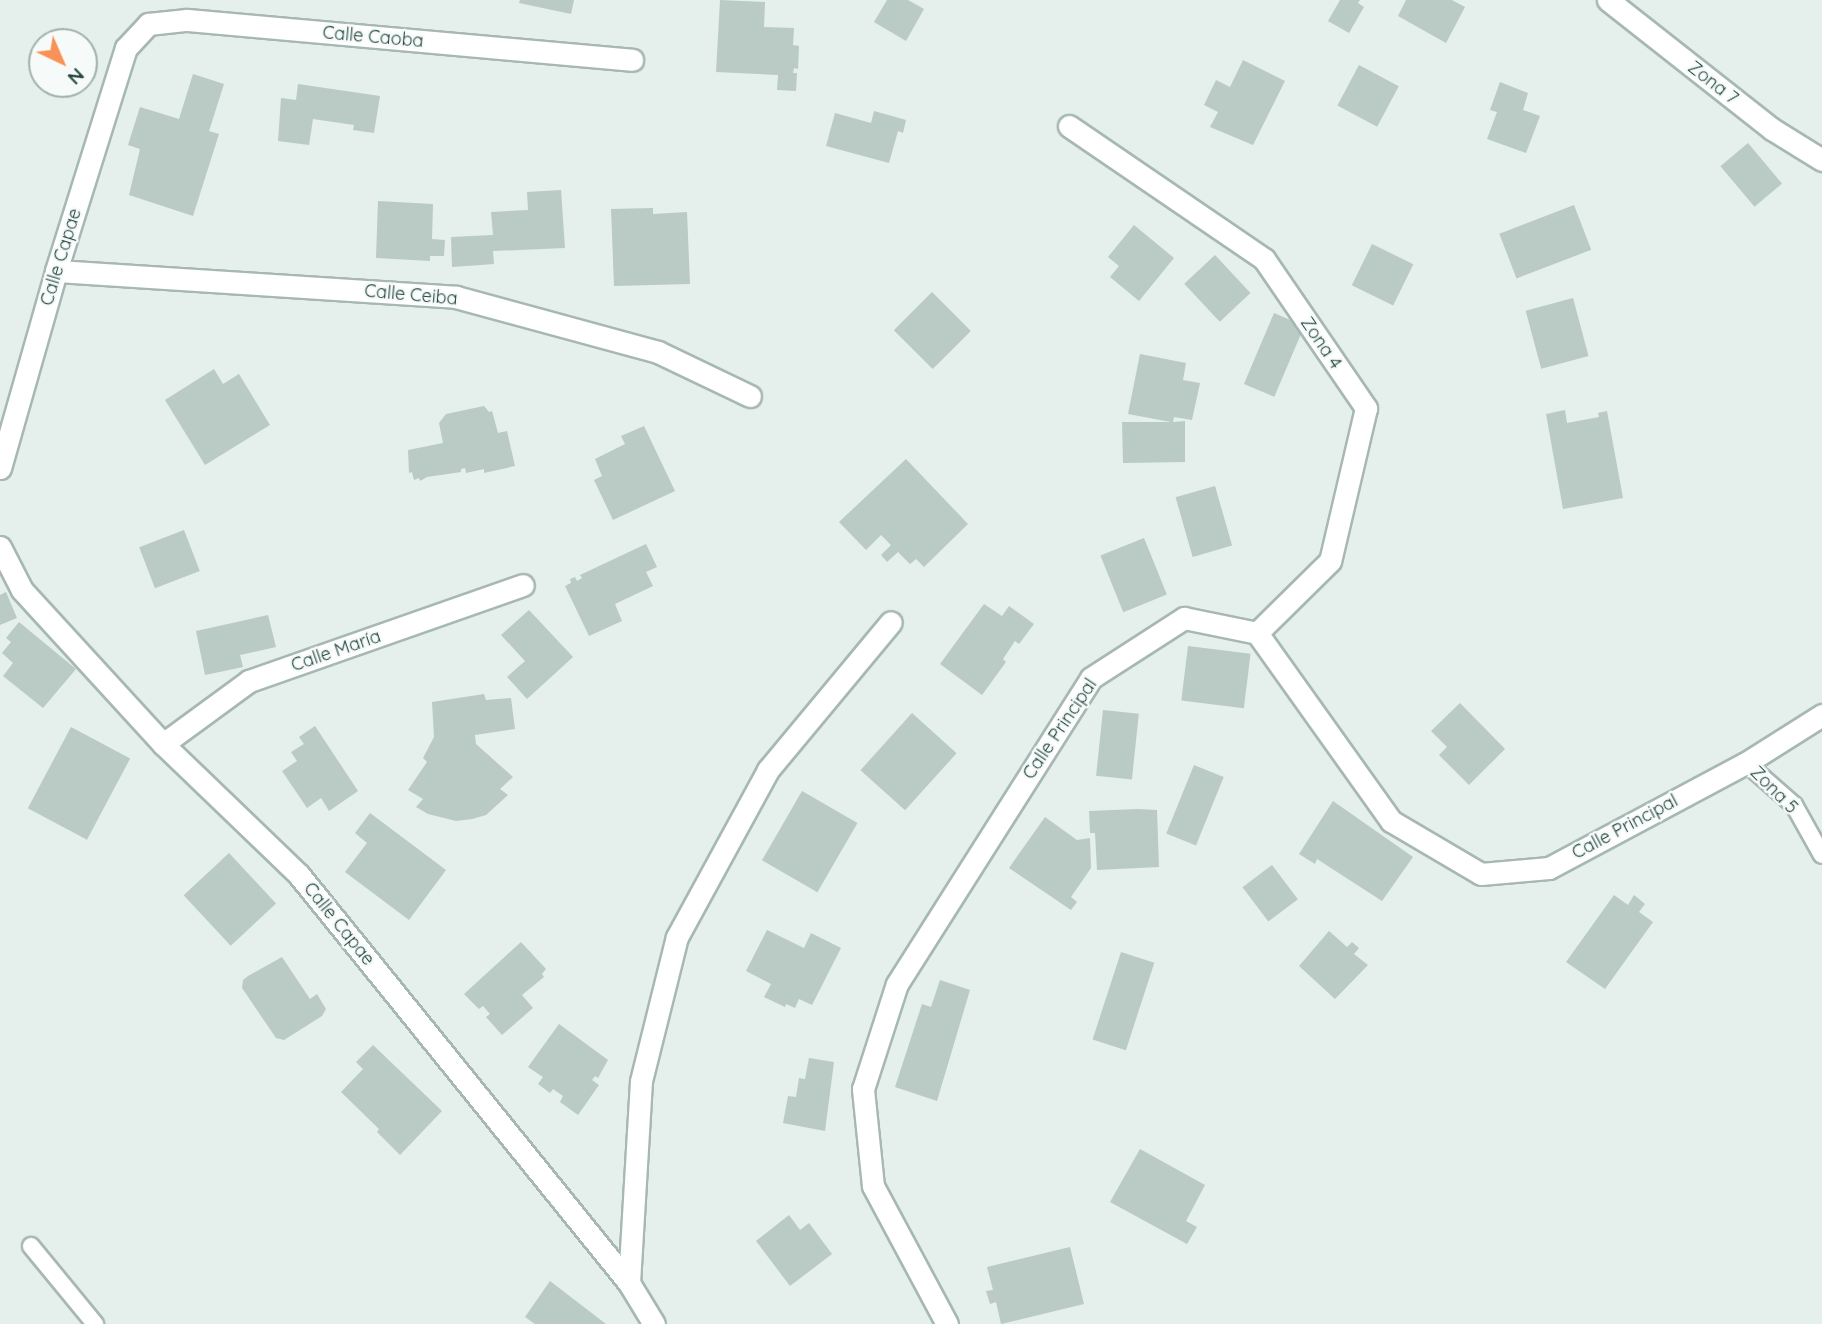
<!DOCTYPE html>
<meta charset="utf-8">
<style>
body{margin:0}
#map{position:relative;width:1822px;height:1324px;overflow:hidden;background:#e5efec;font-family:Quicksand,sans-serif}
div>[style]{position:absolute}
.building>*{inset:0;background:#bacac5;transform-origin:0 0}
.roads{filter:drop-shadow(2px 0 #a7b8b4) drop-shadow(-2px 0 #a7b8b4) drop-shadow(0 2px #a7b8b4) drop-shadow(0 -2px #a7b8b4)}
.lane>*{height:16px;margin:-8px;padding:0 8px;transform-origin:8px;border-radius:8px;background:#fff}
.street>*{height:21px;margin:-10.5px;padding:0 10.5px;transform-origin:10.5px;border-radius:10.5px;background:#fff}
span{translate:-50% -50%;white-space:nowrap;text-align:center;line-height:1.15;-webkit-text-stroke:5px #f6fbf9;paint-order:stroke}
.street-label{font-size:18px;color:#22433e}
.north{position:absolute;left:28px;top:28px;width:70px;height:70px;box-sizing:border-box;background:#f6fbf9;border:2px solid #a1b1ae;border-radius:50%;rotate:136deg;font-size:19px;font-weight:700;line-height:28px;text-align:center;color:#22433e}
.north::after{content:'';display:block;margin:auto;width:24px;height:32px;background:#fa9158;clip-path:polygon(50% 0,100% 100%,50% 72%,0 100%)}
</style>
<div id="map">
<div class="building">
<i style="clip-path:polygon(520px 0,574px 0,571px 14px,519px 3px)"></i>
<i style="clip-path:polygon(720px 0,765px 2px,764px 27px,794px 28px,793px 45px,799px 46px,798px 69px,794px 68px,793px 73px,797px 73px,796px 91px,777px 90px,778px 75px,716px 72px)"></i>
<i style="clip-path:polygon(887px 0,908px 0,924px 9px,906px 41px,874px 22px)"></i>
<i style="clip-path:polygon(1340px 0,1360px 0,1358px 3px,1364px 7px,1349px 33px,1328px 21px)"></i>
<i style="clip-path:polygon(1406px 0,1452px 0,1465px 7px,1446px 43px,1398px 16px)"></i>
<i style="clip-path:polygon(1243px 60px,1285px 81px,1253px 145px,1210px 127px,1218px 112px,1204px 105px,1216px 80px,1230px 87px)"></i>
<i style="left:1359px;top:65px;width:45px;height:46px;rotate:28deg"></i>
<i style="clip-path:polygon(193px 74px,224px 84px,209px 131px,219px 134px,193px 216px,129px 195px,140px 149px,128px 145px,140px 107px,179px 119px)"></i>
<i style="clip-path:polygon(1500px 82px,1528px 93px,1523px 110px,1540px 116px,1526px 153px,1487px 139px,1497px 112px,1490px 110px)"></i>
<i style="clip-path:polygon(298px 84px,380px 96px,374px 133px,353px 130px,354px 125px,313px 119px,309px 145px,278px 141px,281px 98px,296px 100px)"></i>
<i style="clip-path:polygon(874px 111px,906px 120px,903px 133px,898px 131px,889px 163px,826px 146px,835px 113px,871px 123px)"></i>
<i style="left:1748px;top:143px;width:53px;height:36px;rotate:50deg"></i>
<i style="clip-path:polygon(561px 190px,565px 248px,493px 251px,494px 264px,452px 267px,451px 237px,493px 235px,491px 212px,528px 210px,527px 192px)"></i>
<i style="clip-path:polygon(378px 201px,433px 204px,432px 239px,445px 240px,444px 256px,430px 256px,430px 261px,376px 258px)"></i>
<i style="left:1574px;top:205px;width:48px;height:80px;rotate:69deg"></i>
<i style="clip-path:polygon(653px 208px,653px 214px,687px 212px,690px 284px,614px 286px,611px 209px)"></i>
<i style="clip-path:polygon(1134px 225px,1174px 258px,1139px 301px,1110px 277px,1119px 266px,1108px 257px)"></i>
<i style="left:1372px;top:244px;width:46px;height:46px;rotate:26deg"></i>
<i style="left:1215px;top:255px;width:52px;height:42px;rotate:47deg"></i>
<i style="left:932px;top:292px;width:55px;height:54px;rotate:45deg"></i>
<i style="left:1573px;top:298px;width:60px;height:49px;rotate:75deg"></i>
<i style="left:1274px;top:313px;width:33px;height:77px;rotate:23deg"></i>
<i style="clip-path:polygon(1140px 354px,1186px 363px,1183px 380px,1200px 383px,1192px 420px,1174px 417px,1173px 422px,1185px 421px,1185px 462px,1123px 463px,1122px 422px,1171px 422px,1128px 414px)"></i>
<i style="clip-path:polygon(214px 369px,223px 384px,239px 374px,270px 425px,205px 465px,165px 400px)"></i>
<i style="clip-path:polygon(484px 406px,489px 412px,492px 411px,498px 433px,507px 431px,515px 466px,484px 473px,484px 469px,466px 473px,465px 468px,461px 469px,461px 472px,427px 477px,420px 481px,419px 478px,414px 480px,412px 472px,409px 473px,408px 450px,443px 443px,439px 423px,446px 414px)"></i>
<i style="clip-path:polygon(1565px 410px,1567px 423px,1599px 417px,1598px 413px,1607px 411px,1623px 498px,1563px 509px,1546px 414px)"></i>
<i style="clip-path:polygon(644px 426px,675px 491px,613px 520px,594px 480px,602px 476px,595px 459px,625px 444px,621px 436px)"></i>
<i style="clip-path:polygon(906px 459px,968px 524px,924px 567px,916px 559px,910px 564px,898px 552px,887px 562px,881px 555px,891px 545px,881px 535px,866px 550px,839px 522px)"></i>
<i style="left:1215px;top:486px;width:62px;height:41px;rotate:74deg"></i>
<i style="left:184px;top:530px;width:44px;height:48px;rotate:69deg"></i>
<i style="left:1144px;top:538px;width:61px;height:47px;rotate:68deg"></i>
<i style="clip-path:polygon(646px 544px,657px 567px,646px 572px,653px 586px,615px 604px,622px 621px,589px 636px,565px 586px,571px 583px,570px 579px,575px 577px,577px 581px,582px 578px,580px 575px)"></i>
<i style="clip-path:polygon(6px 592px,17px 618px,0 625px,0 595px)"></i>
<i style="clip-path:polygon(984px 604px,1002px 616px,1009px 606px,1034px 624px,1019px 644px,1015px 641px,1003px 659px,1006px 662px,982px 695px,940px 664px)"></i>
<i style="clip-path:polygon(529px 610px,573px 657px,527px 699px,507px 677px,525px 661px,501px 635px)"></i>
<i style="clip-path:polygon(268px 615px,276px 647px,240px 655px,243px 667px,205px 675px,196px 631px)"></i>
<i style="clip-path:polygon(19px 622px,76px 669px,43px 708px,3px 676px,13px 663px,2px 653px,11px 642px,6px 638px)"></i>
<i style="left:1188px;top:646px;width:63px;height:55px;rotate:7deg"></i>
<i style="clip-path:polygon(484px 694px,486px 700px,511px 698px,515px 729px,475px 735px,476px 744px,513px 777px,500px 789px,508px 795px,486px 815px,472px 819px,456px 821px,428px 814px,416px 807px,423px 799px,408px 790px,427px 762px,423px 758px,434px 737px,432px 702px)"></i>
<i style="clip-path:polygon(1460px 703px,1505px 749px,1469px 785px,1439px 755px,1447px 747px,1431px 731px)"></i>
<i style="left:1103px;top:710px;width:36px;height:66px;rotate:6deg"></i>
<i style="left:912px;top:713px;width:60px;height:77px;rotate:42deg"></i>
<i style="clip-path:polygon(315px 726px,358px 791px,329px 811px,321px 798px,307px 808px,282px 771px,297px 761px,291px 752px,304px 744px,299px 737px)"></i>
<i style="left:71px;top:727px;width:67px;height:92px;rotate:28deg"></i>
<i style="left:1194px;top:765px;width:32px;height:74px;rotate:22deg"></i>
<i style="left:802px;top:791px;width:64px;height:80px;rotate:30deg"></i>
<i style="clip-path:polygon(1333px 801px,1413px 857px,1382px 901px,1317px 859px,1315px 864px,1299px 854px)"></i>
<i style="clip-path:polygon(1138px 809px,1157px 810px,1159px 867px,1097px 870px,1095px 833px,1090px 833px,1089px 811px)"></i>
<i style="clip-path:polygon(370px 813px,446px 870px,409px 920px,345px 872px,367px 843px,355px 833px)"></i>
<i style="clip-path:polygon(1045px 817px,1077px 840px,1090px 838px,1091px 868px,1071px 897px,1077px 902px,1071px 910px,1009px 868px)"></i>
<i style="left:229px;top:853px;width:69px;height:62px;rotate:47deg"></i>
<i style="left:1272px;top:865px;width:43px;height:37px;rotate:53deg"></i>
<i style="clip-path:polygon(1614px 895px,1628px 905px,1634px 895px,1645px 904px,1639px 912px,1653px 922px,1605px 989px,1566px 962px)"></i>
<i style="clip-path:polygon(767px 930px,804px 948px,811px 933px,841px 948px,812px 1005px,799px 999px,795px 1008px,786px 1004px,785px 1007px,764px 997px,771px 984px,746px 971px)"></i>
<i style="clip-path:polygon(1329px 931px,1347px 947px,1352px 942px,1359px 948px,1354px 954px,1368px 965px,1335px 999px,1299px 966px)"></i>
<i style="clip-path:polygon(521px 942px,546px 969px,542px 974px,544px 977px,522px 995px,533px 1008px,502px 1035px,486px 1017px,490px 1014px,483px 1006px,479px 1009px,464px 994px)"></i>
<i style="left:1121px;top:952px;width:35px;height:92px;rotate:18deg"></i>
<i style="clip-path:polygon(282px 957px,310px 999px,317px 994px,326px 1009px,322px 1016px,284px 1040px,276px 1038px,242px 988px,243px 980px,248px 976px)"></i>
<i style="clip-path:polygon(940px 980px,970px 990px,937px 1101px,895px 1087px,922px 1004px,931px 1007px)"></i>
<i style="clip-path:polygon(559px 1024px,608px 1060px,598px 1078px,595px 1076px,592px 1080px,599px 1085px,578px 1115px,560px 1102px,563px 1096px,553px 1089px,550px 1093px,538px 1084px,543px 1077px,528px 1067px)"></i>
<i style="clip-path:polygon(373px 1045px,442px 1111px,400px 1155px,377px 1132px,379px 1129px,341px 1092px,363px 1069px,356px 1062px)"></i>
<i style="clip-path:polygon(809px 1058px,834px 1062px,825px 1131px,783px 1123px,788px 1096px,796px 1097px,799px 1078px,805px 1079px)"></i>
<i style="clip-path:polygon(1140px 1149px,1205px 1185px,1186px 1221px,1197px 1227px,1187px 1244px,1110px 1202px)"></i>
<i style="clip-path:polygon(789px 1215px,800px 1230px,809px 1223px,832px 1254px,790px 1286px,756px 1241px)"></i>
<i style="clip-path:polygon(1070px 1247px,1084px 1304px,1001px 1324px,996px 1302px,990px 1304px,986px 1291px,993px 1290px,987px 1267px)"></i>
<i style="clip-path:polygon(550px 1281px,606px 1324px,535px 1324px,525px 1317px)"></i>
</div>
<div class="roads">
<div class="lane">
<i style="left:1746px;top:763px;width:64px;rotate:41.2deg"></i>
<i style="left:1794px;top:805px;width:57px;rotate:60.8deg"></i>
<i style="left:31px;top:1246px;width:101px;rotate:50.6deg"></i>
</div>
<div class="street">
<i style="left:1608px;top:0;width:209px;rotate:38.2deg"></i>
<i style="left:1772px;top:129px;width:59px;rotate:31.8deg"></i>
<i style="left:1069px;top:126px;width:236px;rotate:34.3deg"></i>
<i style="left:1264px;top:259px;width:181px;rotate:55.6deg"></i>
<i style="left:1366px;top:408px;width:157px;rotate:103.2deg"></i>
<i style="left:1330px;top:561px;width:103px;rotate:135.4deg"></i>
<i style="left:56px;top:271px;width:401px;rotate:3.7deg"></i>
<i style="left:456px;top:297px;width:209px;rotate:15.2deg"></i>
<i style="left:658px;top:352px;width:102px;rotate:25.6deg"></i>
<i style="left:0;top:468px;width:205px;rotate:-74.1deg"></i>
<i style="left:56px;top:271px;width:234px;rotate:-72.6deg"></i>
<i style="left:126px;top:48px;width:33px;rotate:-47deg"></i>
<i style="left:148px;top:24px;width:39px;rotate:-6deg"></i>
<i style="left:187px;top:20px;width:447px;rotate:5.1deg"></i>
<i style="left:0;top:547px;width:48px;rotate:62.9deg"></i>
<i style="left:22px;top:590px;width:209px;rotate:47.5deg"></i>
<i style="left:163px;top:744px;width:189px;rotate:43.9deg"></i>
<i style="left:299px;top:875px;width:525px;rotate:51.03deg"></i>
<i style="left:629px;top:1283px;width:48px;rotate:58.6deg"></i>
<i style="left:163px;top:744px;width:107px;rotate:-36.2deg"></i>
<i style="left:249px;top:681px;width:290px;rotate:-19.3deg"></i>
<i style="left:629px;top:1283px;width:202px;rotate:-86.6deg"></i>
<i style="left:641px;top:1081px;width:148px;rotate:-76deg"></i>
<i style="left:677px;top:937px;width:190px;rotate:-61.4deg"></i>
<i style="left:768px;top:770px;width:192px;rotate:-50.3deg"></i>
<i style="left:947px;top:1324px;width:157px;rotate:-118.2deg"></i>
<i style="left:873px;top:1186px;width:98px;rotate:-95.9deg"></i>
<i style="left:863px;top:1089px;width:110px;rotate:-72.1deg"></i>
<i style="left:897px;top:984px;width:362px;rotate:-57.6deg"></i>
<i style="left:1091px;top:678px;width:111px;rotate:-32.8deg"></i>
<i style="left:1184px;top:618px;width:75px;rotate:11.6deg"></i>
<i style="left:1257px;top:633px;width:231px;rotate:54.5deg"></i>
<i style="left:1391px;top:821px;width:104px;rotate:30.5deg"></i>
<i style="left:1481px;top:874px;width:68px;rotate:-5deg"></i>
<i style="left:1549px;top:868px;width:223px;rotate:-28.1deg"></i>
<i style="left:1746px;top:763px;width:90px;rotate:-32.3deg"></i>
</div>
</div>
<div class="street-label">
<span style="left:373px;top:37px;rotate:5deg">Calle Caoba</span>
<span style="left:1713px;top:83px;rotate:38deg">Zona 7</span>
<span style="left:61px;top:257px;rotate:-73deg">Calle Capae</span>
<span style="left:411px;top:295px;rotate:5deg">Calle Ceiba</span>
<span style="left:1321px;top:343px;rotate:56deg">Zona 4</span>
<span style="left:336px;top:651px;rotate:-19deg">Calle María</span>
<span style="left:1060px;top:729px;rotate:-56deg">Calle Principal</span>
<span style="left:1774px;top:790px;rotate:45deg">Zona 5</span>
<span style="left:1625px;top:827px;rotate:-28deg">Calle Principal</span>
<span style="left:339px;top:924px;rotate:51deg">Calle Capae</span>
</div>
<div class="north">N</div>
</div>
